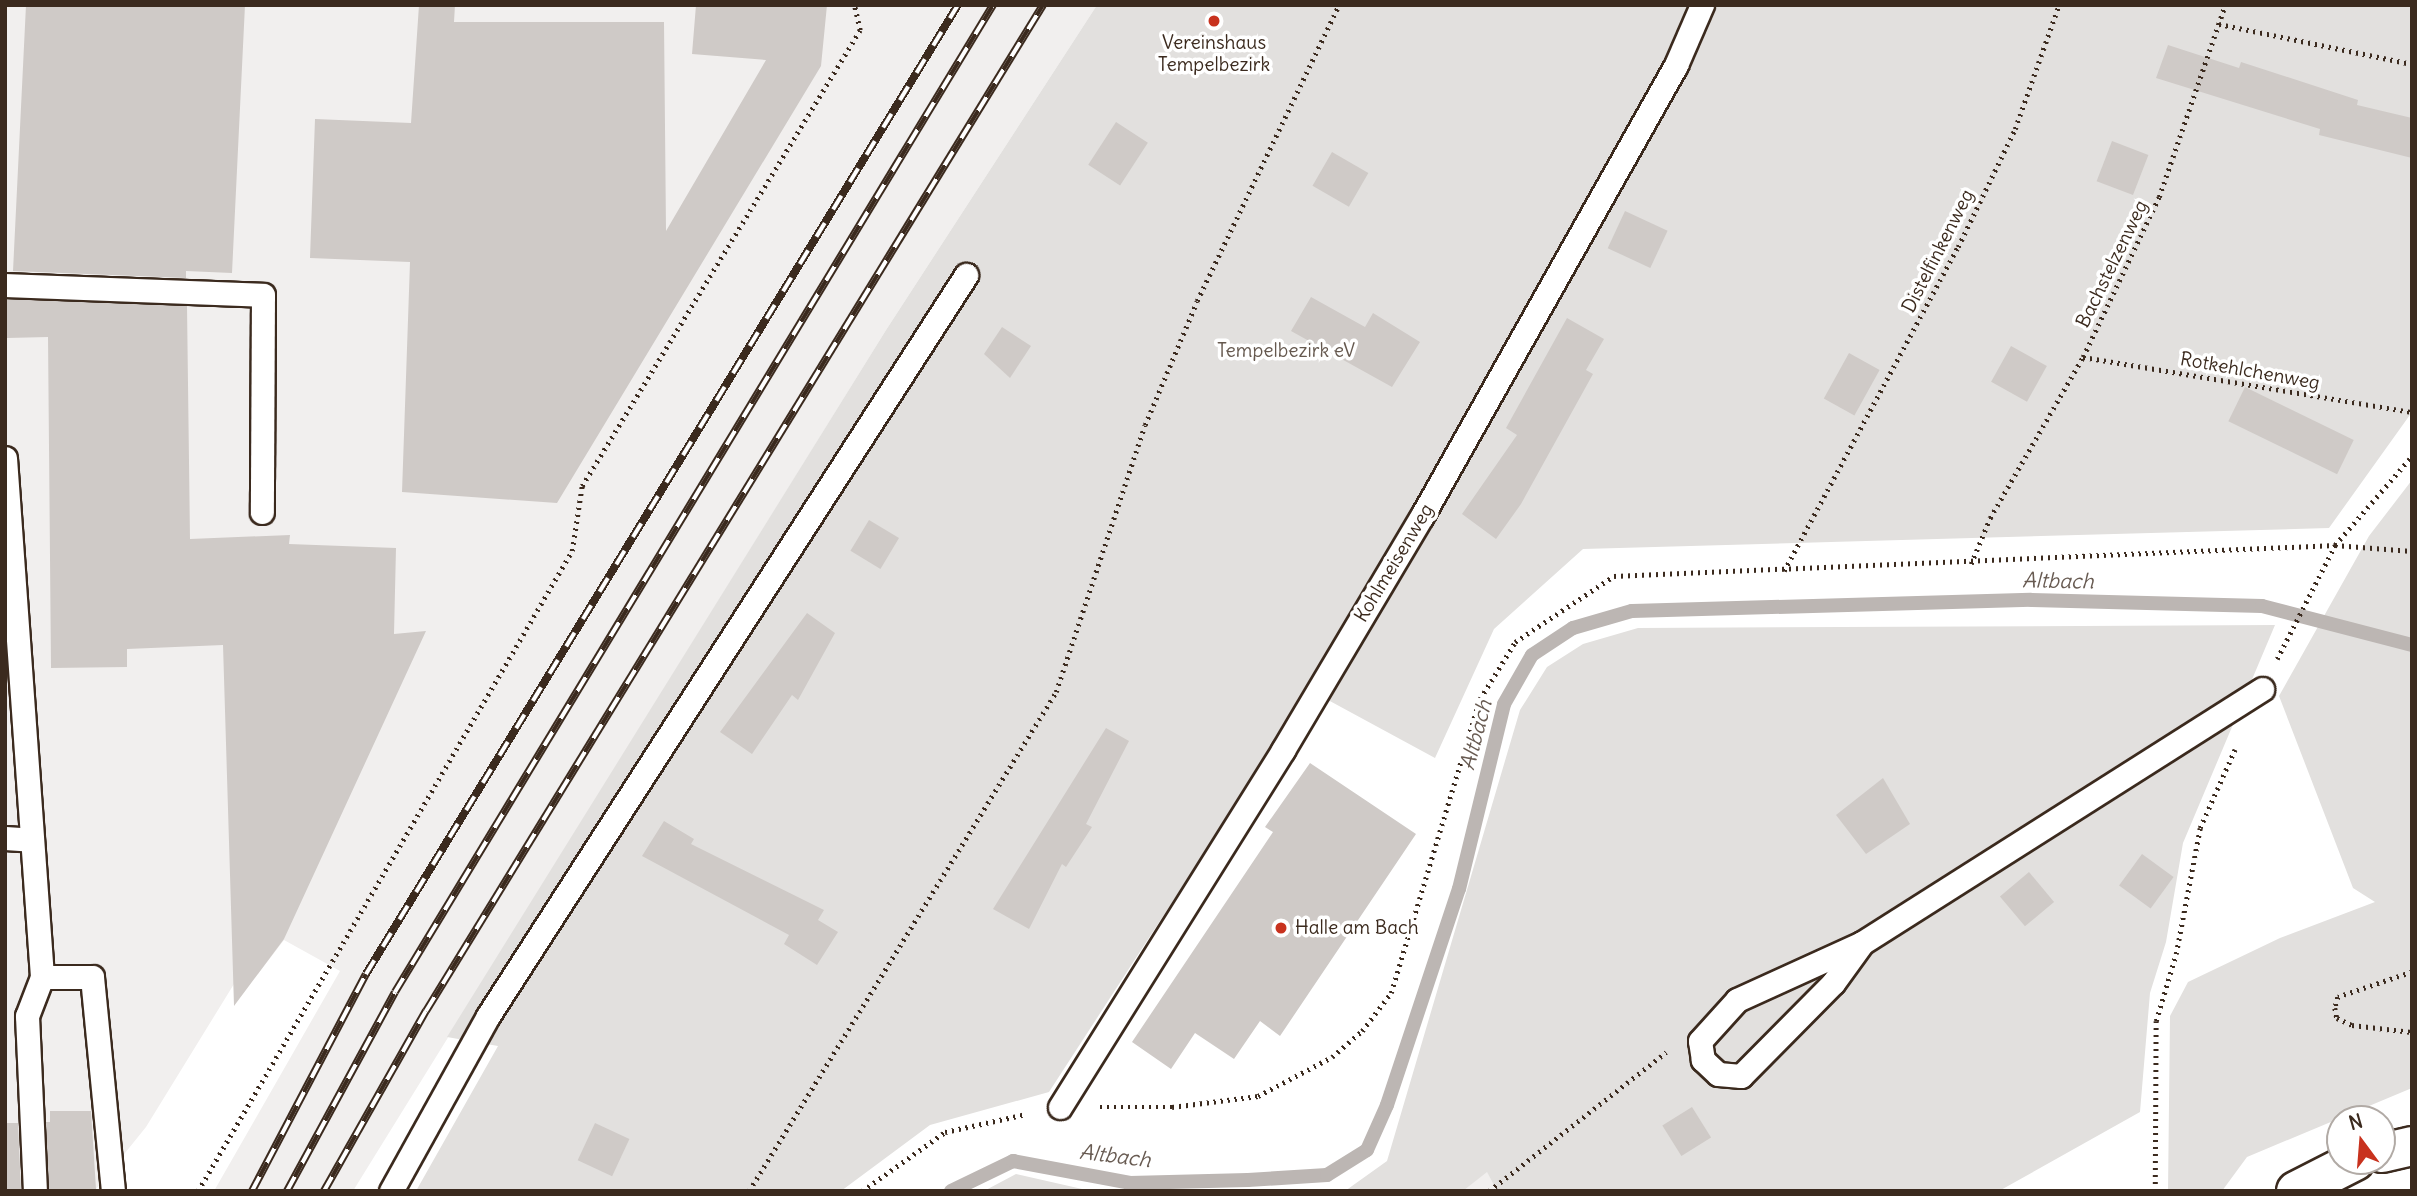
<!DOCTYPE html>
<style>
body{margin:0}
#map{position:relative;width:2417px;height:1196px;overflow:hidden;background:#fff;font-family:Delius,sans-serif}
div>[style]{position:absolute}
.built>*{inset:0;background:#f1efee}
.green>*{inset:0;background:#e2e0de}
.stream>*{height:14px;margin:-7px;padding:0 7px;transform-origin:7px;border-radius:7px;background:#bcb6b3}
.building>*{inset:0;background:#cfcac7;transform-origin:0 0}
.path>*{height:4.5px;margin-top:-2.25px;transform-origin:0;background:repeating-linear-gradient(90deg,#3b2a1e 0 2px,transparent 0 7px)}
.roads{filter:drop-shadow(2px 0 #3b2a1e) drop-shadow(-2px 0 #3b2a1e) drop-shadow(0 2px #3b2a1e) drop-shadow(0 -2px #3b2a1e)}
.lane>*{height:23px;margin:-11.5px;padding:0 11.5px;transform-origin:11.5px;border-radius:11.5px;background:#fff}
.street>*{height:38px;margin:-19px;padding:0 19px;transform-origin:19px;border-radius:19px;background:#fff}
.rail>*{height:8px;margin-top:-4px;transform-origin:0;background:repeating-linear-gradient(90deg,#fff 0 16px,#3b2a1e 0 32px);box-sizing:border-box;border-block:2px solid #3b2a1e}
.dots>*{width:19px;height:19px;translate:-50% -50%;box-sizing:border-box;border:4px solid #fff;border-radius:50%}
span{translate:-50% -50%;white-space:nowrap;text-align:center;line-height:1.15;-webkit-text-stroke:7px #fff;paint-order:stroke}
.poi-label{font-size:19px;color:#3b2a1e}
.left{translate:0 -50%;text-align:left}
.street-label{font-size:19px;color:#3b2a1e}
.park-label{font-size:19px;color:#65584e}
.water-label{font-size:21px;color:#685b52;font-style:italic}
.frame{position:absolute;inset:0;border:7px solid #3b2a1e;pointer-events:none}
.north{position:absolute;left:2326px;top:1105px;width:70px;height:70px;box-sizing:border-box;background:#fff;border:2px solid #b1aaa5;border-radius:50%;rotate:344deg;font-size:19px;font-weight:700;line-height:28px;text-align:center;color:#3b2a1e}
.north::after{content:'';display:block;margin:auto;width:24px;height:32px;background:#c8321e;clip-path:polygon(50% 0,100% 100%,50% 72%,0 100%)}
</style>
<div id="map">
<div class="built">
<i style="clip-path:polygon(5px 5px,1097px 5px,886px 330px,353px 1191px,214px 1191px,340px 971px,284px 940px,258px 974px,234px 984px,146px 1127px,96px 1189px,12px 1191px,10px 1124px,5px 1123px)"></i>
<i style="clip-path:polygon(1487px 1171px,1497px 1191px,1463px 1191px)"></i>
</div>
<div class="green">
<i style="clip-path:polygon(1097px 5px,2412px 5px,2412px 412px,2329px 528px,1583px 549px,1494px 629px,1435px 758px,1328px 700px,1293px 759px,1274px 745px,1049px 1092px,930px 1125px,841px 1191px,416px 1191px,498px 1046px,447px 1037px,886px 330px)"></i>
<i style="clip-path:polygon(2412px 480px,2412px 1088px,2247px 1157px,2222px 1191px,2168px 1191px,2170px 1016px,2188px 982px,2280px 938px,2375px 902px,2353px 888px,2279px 696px,2369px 536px)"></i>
<i style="clip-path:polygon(2275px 625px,2183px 843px,2166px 942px,2150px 993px,2140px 1112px,1999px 1191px,1497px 1191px,1487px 1172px,1463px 1191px,1345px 1191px,1387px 1161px,1520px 710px,1547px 667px,1583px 644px,1638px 628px)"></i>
<i style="clip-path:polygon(1016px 1174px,1091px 1191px,984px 1191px)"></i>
</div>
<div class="stream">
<i style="left:951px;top:1191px;width:69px;rotate:-25.8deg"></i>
<i style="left:1013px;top:1161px;width:119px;rotate:10.6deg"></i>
<i style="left:1130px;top:1183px;width:118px;rotate:-1.5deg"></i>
<i style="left:1248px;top:1180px;width:79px;rotate:-3.6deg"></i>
<i style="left:1327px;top:1175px;width:47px;rotate:-32deg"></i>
<i style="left:1367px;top:1150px;width:49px;rotate:-66deg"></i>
<i style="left:1387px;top:1105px;width:228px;rotate:-71.6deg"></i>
<i style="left:1459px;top:889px;width:190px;rotate:-76.3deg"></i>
<i style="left:1504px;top:704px;width:56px;rotate:-60.3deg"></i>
<i style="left:1532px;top:655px;width:49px;rotate:-33.4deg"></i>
<i style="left:1573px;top:628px;width:61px;rotate:-16.1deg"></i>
<i style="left:1632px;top:611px;width:399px;rotate:-1.6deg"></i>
<i style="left:2031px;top:600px;width:231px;rotate:1.5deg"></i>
<i style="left:2262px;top:606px;width:155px;rotate:14.6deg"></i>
</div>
<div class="building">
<i style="clip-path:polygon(26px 5px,245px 5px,232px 273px,186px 271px,186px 278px,13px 271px)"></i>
<i style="clip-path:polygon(419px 5px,455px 5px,454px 22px,664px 22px,666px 231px,766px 60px,692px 54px,696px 5px,827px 5px,821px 66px,557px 503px,402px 492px,410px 262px,310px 258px,315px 119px,411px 123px)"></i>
<i style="clip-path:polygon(2168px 45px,2239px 68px,2241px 62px,2358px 100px,2357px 105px,2412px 118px,2412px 158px,2319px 135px,2320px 129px,2156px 78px)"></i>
<i style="left:1116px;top:122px;width:38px;height:51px;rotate:33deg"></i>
<i style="left:2112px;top:141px;width:39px;height:43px;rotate:21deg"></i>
<i style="left:1332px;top:152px;width:42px;height:39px;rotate:30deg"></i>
<i style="left:1625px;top:211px;width:47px;height:41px;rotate:25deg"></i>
<i style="clip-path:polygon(1311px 297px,1365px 327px,1373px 313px,1420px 342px,1392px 387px,1291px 331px)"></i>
<i style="clip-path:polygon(6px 299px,187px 306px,190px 539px,290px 535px,289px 544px,396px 548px,394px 634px,426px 631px,284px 939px,234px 1006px,223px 645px,127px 649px,127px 667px,51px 668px,48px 337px,7px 338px)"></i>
<i style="clip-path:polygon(1567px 318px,1604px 339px,1586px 370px,1593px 374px,1521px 504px,1496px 539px,1462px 514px,1517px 435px,1506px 428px)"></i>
<i style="clip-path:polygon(1002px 327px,1031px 346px,1010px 378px,984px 354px)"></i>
<i style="left:2011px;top:346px;width:41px;height:41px;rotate:29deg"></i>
<i style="left:1849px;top:353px;width:35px;height:52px;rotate:29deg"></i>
<i style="left:2245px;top:387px;width:121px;height:38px;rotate:26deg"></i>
<i style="left:869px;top:520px;width:35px;height:36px;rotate:31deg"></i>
<i style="clip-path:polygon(807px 613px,835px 633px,798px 700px,792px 695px,752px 754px,720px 732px)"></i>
<i style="clip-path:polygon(1106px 728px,1129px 741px,1086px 824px,1092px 827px,1066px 867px,1062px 864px,1029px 929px,993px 909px)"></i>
<i style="clip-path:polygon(1310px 763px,1416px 834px,1280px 1036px,1260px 1021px,1234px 1059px,1195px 1033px,1171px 1069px,1132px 1042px,1273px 832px,1265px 827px)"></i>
<i style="clip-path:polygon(1883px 778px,1910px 824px,1866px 854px,1836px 815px)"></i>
<i style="clip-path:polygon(664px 821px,694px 839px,691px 844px,824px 910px,818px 920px,838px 932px,817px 965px,784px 944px,789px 935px,642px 856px)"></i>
<i style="left:2142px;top:854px;width:39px;height:39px;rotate:36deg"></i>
<i style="left:2029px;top:872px;width:39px;height:38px;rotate:50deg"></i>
<i style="left:1692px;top:1107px;width:36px;height:35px;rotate:58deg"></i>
<i style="clip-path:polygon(50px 1111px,91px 1111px,96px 1189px,49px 1190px,46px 1122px,50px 1122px)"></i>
<i style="clip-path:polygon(5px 1123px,18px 1123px,21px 1190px,5px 1191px)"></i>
<i style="left:595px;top:1123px;width:38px;height:41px;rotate:25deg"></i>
</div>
<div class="path">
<i style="left:2219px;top:24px;width:197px;rotate:11.7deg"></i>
<i style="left:2083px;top:357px;width:334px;rotate:9.5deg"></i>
<i style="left:1971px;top:564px;width:50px;rotate:-67.6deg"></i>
<i style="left:1990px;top:518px;width:186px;rotate:-60deg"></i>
<i style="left:2083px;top:357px;width:177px;rotate:-64.6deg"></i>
<i style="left:2159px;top:197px;width:203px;rotate:-71deg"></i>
<i style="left:1784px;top:571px;width:368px;rotate:-61.8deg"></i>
<i style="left:1958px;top:247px;width:131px;rotate:-64.2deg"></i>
<i style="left:2015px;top:129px;width:132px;rotate:-70.5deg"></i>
<i style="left:2277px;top:659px;width:128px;rotate:-63deg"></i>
<i style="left:2335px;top:545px;width:118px;rotate:-49.1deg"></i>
<i style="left:2412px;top:972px;width:78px;rotate:161.3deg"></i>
<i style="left:2338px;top:997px;width:11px;rotate:105deg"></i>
<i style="left:2335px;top:1008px;width:10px;rotate:79deg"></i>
<i style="left:2337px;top:1018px;width:17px;rotate:25deg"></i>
<i style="left:2352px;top:1025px;width:60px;rotate:6.7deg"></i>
<i style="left:1100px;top:1107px;width:72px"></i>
<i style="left:1172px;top:1107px;width:87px;rotate:-7.3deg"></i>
<i style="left:1258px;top:1096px;width:84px;rotate:-27.8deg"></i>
<i style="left:1332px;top:1057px;width:40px;rotate:-41deg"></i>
<i style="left:1362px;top:1031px;width:48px;rotate:-52.7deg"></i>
<i style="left:1391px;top:993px;width:307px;rotate:-73.2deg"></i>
<i style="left:1480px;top:699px;width:67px;rotate:-58.4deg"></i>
<i style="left:1515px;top:642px;width:119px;rotate:-33.7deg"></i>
<i style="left:1614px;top:576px;width:722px;rotate:-2.46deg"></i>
<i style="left:2335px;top:545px;width:77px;rotate:4.5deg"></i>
<i style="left:198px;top:1191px;width:741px;rotate:-59.7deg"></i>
<i style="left:572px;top:551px;width:66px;rotate:-81.3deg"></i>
<i style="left:582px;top:486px;width:534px;rotate:-58.63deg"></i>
<i style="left:860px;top:30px;width:26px;rotate:-103deg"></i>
<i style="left:749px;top:1191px;width:586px;rotate:-58.4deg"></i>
<i style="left:1056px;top:692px;width:281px;rotate:-71.6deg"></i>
<i style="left:1145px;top:425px;width:134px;rotate:-67.2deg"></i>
<i style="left:1197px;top:301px;width:328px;rotate:-64.4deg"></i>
<i style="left:862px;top:1191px;width:102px;rotate:-35.4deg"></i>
<i style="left:945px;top:1132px;width:83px;rotate:-12.5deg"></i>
<i style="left:1489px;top:1191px;width:225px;rotate:-38.1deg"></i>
<i style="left:2155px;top:1191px;width:170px;rotate:-89.7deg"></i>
<i style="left:2156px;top:1021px;width:70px;rotate:-73.4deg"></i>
<i style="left:2176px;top:954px;width:128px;rotate:-79.2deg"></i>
<i style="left:2200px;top:828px;width:86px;rotate:-66.1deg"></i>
</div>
<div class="roads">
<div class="lane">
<i style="left:5px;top:285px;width:258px;rotate:2.2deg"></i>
<i style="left:263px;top:295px;width:217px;rotate:90.3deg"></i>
<i style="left:5px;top:458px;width:520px;rotate:85.92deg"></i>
<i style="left:42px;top:977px;width:42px;rotate:111deg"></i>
<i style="left:27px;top:1016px;width:175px;rotate:87.4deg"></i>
<i style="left:5px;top:838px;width:26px;rotate:4deg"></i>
<i style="left:1862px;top:943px;width:49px;rotate:125.9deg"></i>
<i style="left:1833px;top:983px;width:131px;rotate:134.7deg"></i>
<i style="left:1741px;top:1076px;width:23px;rotate:-175deg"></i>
<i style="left:1718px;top:1074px;width:21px;rotate:-137deg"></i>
<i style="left:1703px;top:1060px;width:19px;rotate:-99deg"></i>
<i style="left:1700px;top:1041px;width:55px;rotate:-47.9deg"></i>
<i style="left:1737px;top:1000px;width:137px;rotate:-24.5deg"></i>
<i style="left:1862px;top:943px;width:474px;rotate:-32.4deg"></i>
<i style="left:42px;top:977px;width:50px"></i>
<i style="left:92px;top:977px;width:215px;rotate:84.4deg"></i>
<i style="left:1060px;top:1107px;width:421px;rotate:-58deg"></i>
<i style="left:1283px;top:750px;width:272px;rotate:-59.3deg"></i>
<i style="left:1422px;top:516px;width:518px;rotate:-60.61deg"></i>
<i style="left:1676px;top:65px;width:65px;rotate:-66.6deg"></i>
<i style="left:391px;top:1191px;width:200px;rotate:-61deg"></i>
<i style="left:488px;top:1016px;width:882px;rotate:-57.17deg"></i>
</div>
<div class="street">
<i style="left:2382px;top:1153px;width:31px;rotate:-13deg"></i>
<i style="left:2296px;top:1191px;width:66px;rotate:-27deg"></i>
</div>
</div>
<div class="rail">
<i style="left:252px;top:1191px;width:245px;rotate:-62.3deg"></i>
<i style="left:366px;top:974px;width:1136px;rotate:-58.58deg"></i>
<i style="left:287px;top:1191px;width:226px;rotate:-61.5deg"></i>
<i style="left:395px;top:992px;width:1154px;rotate:-58.79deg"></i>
<i style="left:324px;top:1191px;width:207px;rotate:-60.5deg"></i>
<i style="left:426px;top:1011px;width:1180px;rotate:-58.48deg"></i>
</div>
<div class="dots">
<i style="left:1214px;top:21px;background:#c8321e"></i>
<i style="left:1281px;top:928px;background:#c8321e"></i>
</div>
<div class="poi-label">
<span style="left:1214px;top:54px">Vereinshaus<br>Tempelbezirk</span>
<span class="left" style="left:1295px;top:928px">Halle am Bach</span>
</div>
<div class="street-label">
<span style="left:1938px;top:251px;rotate:-63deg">Distelfinkenweg</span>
<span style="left:2112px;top:264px;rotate:-64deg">Bachstelzenweg</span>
<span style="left:2250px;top:371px;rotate:10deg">Rotkehlchenweg</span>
<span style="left:1394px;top:563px;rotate:-59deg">Kohlmeisenweg</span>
</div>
<div class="park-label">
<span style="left:1286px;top:351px">Tempelbezirk eV</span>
</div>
<div class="water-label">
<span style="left:2058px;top:581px;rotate:1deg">Altbach</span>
<span style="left:1476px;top:735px;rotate:-75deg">Altbach</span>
<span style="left:1115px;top:1156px;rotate:7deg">Altbach</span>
</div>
<div class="frame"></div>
<div class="north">N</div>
</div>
